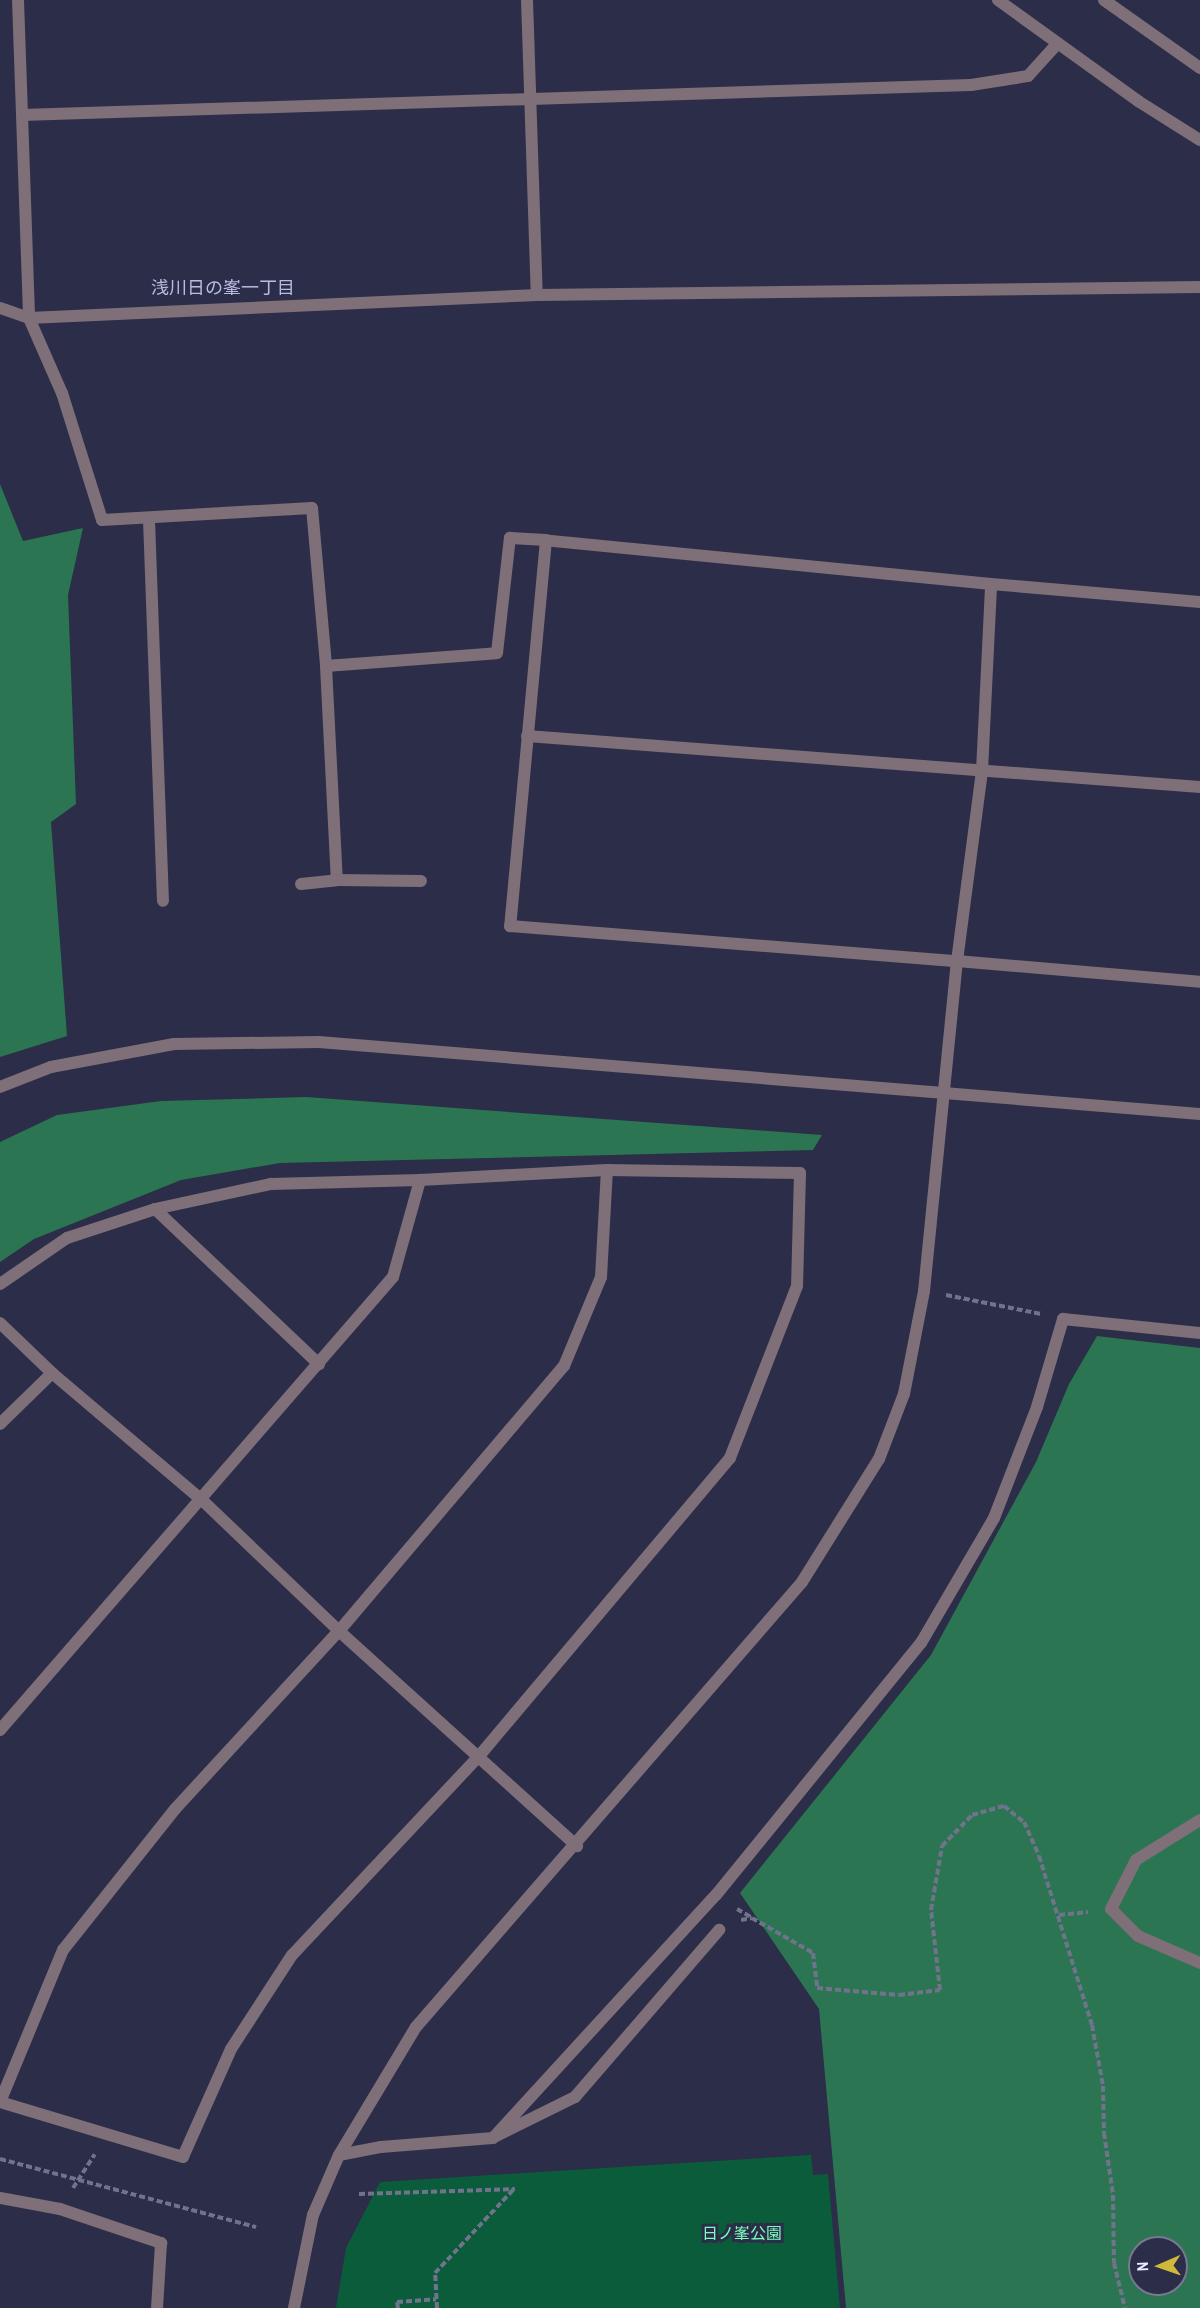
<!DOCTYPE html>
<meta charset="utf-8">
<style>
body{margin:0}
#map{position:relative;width:1200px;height:2308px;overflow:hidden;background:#2b2d49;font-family:"Archivo Narrow","Noto Sans JP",sans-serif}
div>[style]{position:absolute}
.green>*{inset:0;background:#0a5c3b}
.forest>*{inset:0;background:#2b7552}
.path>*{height:4px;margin-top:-2px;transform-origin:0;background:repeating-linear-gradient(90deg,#71738c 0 6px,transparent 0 9px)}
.service>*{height:12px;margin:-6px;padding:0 6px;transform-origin:6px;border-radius:6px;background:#7e6f78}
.minor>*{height:12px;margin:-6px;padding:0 6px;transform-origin:6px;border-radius:6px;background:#7e6f78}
.tertiary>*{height:12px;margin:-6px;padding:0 6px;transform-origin:6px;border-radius:6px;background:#7e6f78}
span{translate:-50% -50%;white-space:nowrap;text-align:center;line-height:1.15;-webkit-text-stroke:6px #2b2d49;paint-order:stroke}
.park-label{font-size:16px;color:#7cfdbd}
.neighbourhood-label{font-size:18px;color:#b8bce0}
.north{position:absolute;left:1128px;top:2236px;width:60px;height:60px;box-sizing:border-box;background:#2b2d49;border:2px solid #777991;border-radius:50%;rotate:268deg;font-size:16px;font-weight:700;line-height:24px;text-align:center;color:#e9ebfe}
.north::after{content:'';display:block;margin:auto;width:21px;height:27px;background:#ceb938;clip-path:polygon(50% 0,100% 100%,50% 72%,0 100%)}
</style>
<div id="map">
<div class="green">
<i style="clip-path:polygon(811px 2155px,813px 2175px,828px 2174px,840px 2308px,336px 2308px,346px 2248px,380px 2182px)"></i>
</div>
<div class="forest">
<i style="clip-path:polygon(0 484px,23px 541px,83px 528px,68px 595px,76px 804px,51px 822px,67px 1036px,0 1057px)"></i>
<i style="clip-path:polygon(306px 1097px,822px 1135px,813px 1150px,280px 1163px,181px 1180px,34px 1239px,0 1262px,0 1142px,57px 1115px,161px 1101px)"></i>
<i style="clip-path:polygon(evenodd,1097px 1336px,1200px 1348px,1200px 2308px,846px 2308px,819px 2009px,740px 1893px,931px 1655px,1036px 1462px,1069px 1384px,1097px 1336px,1140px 2248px,1176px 2248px,1176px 2284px,1140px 2284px,1140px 2248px)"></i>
</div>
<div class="path">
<i style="left:946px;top:1295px;width:97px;rotate:11.3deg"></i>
<i style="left:737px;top:1909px;width:16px;rotate:30deg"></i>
<i style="left:1059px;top:1915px;width:29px;rotate:-6deg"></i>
<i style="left:741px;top:1920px;width:11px;rotate:-10deg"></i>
<i style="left:752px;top:1918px;width:70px;rotate:29.8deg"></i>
<i style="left:813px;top:1953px;width:35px;rotate:83deg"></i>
<i style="left:817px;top:1988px;width:82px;rotate:4.9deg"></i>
<i style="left:899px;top:1995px;width:41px;rotate:-7deg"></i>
<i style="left:940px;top:1990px;width:81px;rotate:-96.4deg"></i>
<i style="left:931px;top:1910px;width:65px;rotate:-80.2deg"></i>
<i style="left:942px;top:1846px;width:43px;rotate:-45.9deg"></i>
<i style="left:972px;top:1815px;width:33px;rotate:-16deg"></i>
<i style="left:1004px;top:1806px;width:26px;rotate:39deg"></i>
<i style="left:1024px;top:1822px;width:37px;rotate:66deg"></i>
<i style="left:1039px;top:1856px;width:177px;rotate:72.6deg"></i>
<i style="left:1092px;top:2025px;width:62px;rotate:79.8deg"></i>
<i style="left:1103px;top:2086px;width:47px;rotate:88.8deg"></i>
<i style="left:1104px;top:2133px;width:63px;rotate:81.7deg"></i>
<i style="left:1113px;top:2195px;width:68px;rotate:89.2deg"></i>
<i style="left:1114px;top:2263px;width:46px;rotate:76.3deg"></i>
<i style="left:0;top:2159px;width:265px;rotate:14.9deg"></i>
<i style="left:73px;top:2188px;width:40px;rotate:-57.1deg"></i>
<i style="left:359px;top:2194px;width:156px;rotate:-1.8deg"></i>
<i style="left:398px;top:2308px;width:6px;rotate:-99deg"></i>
<i style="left:397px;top:2302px;width:39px;rotate:-4deg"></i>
<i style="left:437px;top:2308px;width:35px;rotate:-93deg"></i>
<i style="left:435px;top:2273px;width:115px;rotate:-46.8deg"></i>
</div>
<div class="service">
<i style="left:494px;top:2137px;width:90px;rotate:-26.3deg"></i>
<i style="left:575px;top:2097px;width:221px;rotate:-49.2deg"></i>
</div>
<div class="minor">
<i style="left:18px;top:0;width:318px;rotate:88deg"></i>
<i style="left:29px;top:318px;width:82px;rotate:66.3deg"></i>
<i style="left:62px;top:393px;width:133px;rotate:72.5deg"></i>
<i style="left:102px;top:520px;width:210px;rotate:-3.3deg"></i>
<i style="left:312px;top:508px;width:159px;rotate:84.9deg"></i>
<i style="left:326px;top:666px;width:171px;rotate:-4.3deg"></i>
<i style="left:497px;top:653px;width:116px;rotate:-83.6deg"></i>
<i style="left:510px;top:538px;width:36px;rotate:3deg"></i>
<i style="left:527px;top:0;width:295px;rotate:88.1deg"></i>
<i style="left:22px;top:115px;width:949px;rotate:-1.81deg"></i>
<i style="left:971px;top:85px;width:58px;rotate:-9deg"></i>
<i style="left:1028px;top:76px;width:43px;rotate:-47.8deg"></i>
<i style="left:0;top:308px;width:31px;rotate:19deg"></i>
<i style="left:29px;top:318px;width:509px;rotate:-2.59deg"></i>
<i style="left:537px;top:295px;width:663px;rotate:-0.69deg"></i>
<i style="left:149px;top:520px;width:381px;rotate:87.9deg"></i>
<i style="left:991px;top:584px;width:210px;rotate:4.9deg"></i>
<i style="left:326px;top:666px;width:214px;rotate:87.1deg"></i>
<i style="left:337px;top:880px;width:84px;rotate:0.7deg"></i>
<i style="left:527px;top:736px;width:675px;rotate:4.33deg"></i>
<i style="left:301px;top:884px;width:36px;rotate:-6deg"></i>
<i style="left:155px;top:1209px;width:226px;rotate:43.4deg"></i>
<i style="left:0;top:1284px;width:81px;rotate:-34.5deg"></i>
<i style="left:67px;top:1238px;width:93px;rotate:-18.2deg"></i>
<i style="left:155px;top:1209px;width:119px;rotate:-12.2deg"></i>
<i style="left:271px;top:1184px;width:149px;rotate:-1.5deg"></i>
<i style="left:420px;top:1180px;width:187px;rotate:-3.1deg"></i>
<i style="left:607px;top:1170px;width:193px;rotate:0.9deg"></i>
<i style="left:800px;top:1173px;width:113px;rotate:91.5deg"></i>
<i style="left:797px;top:1286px;width:185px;rotate:111.3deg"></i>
<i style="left:730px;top:1458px;width:388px;rotate:130.1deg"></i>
<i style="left:480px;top:1755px;width:274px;rotate:133.2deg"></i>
<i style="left:292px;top:1955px;width:112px;rotate:123deg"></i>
<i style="left:231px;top:2049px;width:118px;rotate:114deg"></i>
<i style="left:183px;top:2157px;width:191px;rotate:-163.3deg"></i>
<i style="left:0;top:2102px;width:165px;rotate:-67.5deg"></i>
<i style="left:63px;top:1950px;width:181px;rotate:-51.5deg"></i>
<i style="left:176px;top:1808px;width:241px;rotate:-47.4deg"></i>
<i style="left:339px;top:1631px;width:348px;rotate:-49.7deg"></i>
<i style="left:564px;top:1366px;width:96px;rotate:-67.4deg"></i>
<i style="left:601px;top:1277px;width:107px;rotate:-86.8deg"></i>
<i style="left:0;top:1323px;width:72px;rotate:43.9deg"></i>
<i style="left:52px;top:1373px;width:197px;rotate:40.3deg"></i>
<i style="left:202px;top:1500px;width:190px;rotate:43.7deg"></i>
<i style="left:339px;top:1631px;width:321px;rotate:42.1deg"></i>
<i style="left:0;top:1424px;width:73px;rotate:-44.4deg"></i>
<i style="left:0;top:1730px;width:600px;rotate:-49.06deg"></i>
<i style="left:393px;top:1277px;width:101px;rotate:-74.4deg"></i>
<i style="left:1200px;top:1820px;width:75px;rotate:148deg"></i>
<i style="left:1136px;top:1860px;width:55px;rotate:117deg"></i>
<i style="left:1111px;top:1909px;width:38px;rotate:45deg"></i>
<i style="left:1138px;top:1936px;width:68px;rotate:23.5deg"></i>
<i style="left:339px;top:2155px;width:43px;rotate:-10.8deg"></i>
<i style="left:381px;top:2147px;width:112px;rotate:-4.6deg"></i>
<i style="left:493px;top:2138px;width:330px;rotate:-47.5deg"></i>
<i style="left:716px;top:1895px;width:325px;rotate:-50.9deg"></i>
<i style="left:921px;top:1643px;width:145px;rotate:-59.7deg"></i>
<i style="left:994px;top:1518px;width:119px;rotate:-68.8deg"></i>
<i style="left:1037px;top:1407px;width:92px;rotate:-73.5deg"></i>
<i style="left:1063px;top:1319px;width:138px;rotate:5.8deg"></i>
<i style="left:0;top:2198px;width:61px;rotate:10.4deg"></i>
<i style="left:60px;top:2209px;width:107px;rotate:18.6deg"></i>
<i style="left:161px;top:2243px;width:65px;rotate:93.5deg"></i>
<i style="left:294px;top:2308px;width:95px;rotate:-78.5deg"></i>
<i style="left:313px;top:2215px;width:65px;rotate:-66.6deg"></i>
<i style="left:339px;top:2155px;width:149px;rotate:-59deg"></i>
<i style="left:416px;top:2027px;width:589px;rotate:-49.06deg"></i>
<i style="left:802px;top:1582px;width:145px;rotate:-58deg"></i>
<i style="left:879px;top:1459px;width:70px;rotate:-69deg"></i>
<i style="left:904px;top:1394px;width:105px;rotate:-79deg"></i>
<i style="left:924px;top:1291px;width:332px;rotate:-84.3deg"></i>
<i style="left:957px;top:961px;width:192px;rotate:-82.5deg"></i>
<i style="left:982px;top:771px;width:187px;rotate:-87.2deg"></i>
<i style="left:991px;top:584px;width:447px;rotate:-174.4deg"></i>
<i style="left:546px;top:540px;width:388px;rotate:95.3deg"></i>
<i style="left:510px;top:926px;width:448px;rotate:4.5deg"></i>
<i style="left:957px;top:961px;width:244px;rotate:4.9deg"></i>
</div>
<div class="tertiary">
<i style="left:998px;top:0;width:173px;rotate:35.8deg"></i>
<i style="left:1138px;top:101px;width:73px;rotate:32.2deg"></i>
<i style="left:1104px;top:0;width:118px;rotate:35.3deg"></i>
<i style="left:0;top:1087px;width:55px;rotate:-21.4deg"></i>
<i style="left:51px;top:1067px;width:125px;rotate:-10.6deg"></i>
<i style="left:174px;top:1044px;width:145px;rotate:-0.8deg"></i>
<i style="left:319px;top:1042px;width:884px;rotate:4.67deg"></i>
</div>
<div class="park-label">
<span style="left:742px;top:2233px">日ノ峯公園</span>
</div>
<div class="neighbourhood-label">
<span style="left:223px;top:288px">浅川日の峯一丁目</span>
</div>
<div class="north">N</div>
</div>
